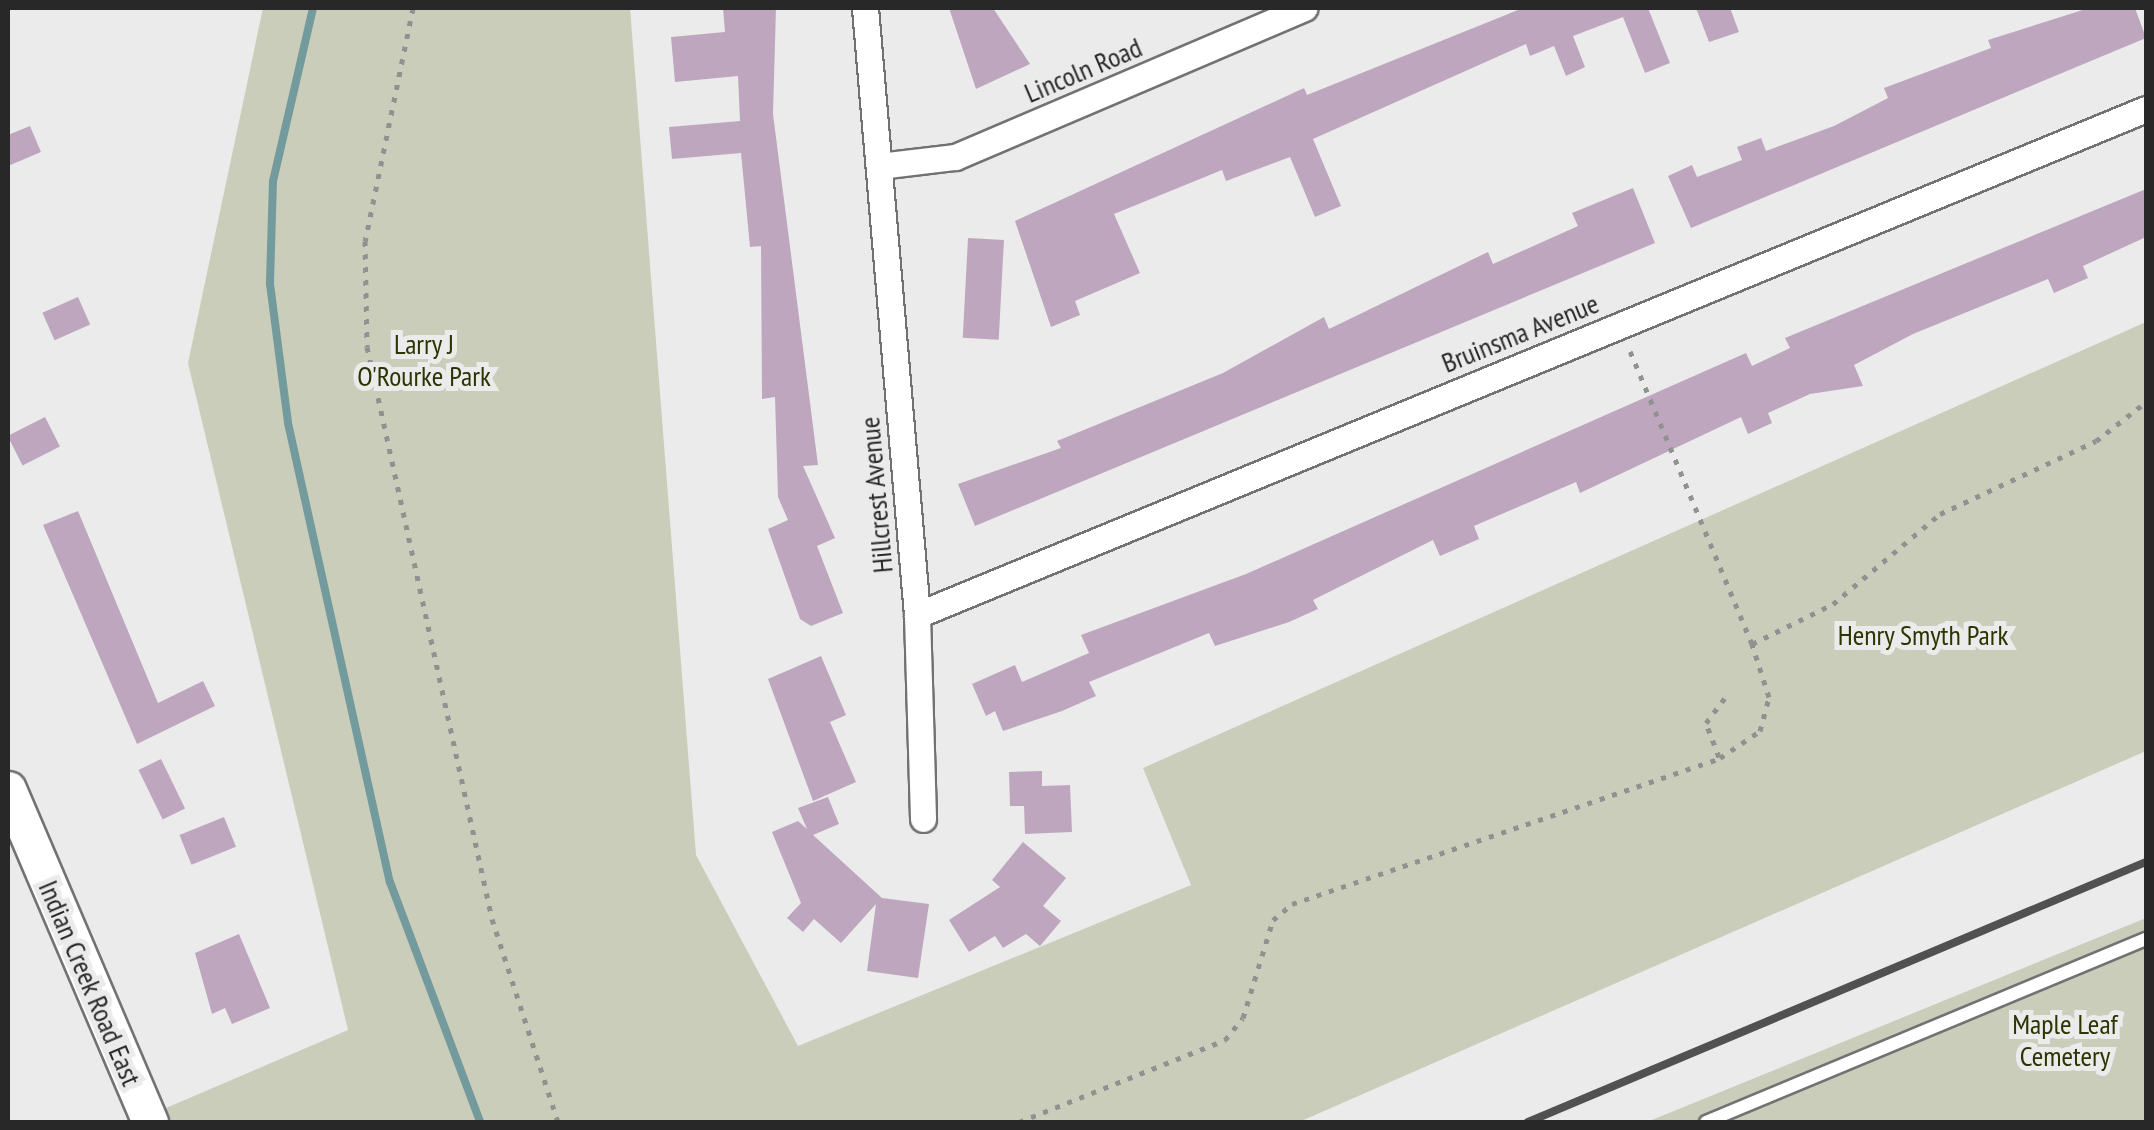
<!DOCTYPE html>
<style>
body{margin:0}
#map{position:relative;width:2154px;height:1130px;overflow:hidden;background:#ebebec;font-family:"PT Sans Narrow",sans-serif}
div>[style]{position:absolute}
.green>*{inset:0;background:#c9cdb9}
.stream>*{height:8px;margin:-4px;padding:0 4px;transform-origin:4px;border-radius:4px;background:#739b9d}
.building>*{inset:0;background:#bea7be;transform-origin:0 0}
.path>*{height:5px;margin-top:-2.5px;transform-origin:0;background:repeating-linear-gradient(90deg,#919192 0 5px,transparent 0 13px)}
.roads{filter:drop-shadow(2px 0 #727273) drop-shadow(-2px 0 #727273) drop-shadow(0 2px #727273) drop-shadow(0 -2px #727273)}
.lane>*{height:12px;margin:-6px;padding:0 6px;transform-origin:6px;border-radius:6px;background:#fff}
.street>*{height:25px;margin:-12.5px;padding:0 12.5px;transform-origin:12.5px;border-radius:12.5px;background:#fff}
.secondary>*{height:35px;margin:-17.5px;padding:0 17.5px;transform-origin:17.5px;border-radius:17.5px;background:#fff}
.rail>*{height:8px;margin:-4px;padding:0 4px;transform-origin:4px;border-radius:4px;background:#515152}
span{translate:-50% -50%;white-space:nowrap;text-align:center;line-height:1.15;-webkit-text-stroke:10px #ebebec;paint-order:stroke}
.street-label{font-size:28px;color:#282829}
.park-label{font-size:28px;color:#2e3400}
.frame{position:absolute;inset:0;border:10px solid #282829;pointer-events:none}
</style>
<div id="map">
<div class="green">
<i style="clip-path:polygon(263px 8px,630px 8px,696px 855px,798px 1046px,1191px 885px,1143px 768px,2146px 322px,2146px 751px,1299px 1122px,164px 1122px,159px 1111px,348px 1030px,188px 363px)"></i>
<i style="clip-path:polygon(2146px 918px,2146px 1122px,1647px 1122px)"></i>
</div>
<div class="stream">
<i style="left:313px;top:8px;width:178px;rotate:103deg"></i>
<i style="left:273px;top:181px;width:103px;rotate:91.7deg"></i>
<i style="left:270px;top:284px;width:140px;rotate:82.6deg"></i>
<i style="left:288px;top:423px;width:470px;rotate:77.5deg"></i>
<i style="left:390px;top:882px;width:256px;rotate:69.4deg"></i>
</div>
<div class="building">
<i style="clip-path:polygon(723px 8px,776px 8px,773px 114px,818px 465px,803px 466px,835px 538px,817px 546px,843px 613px,811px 626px,800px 619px,768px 529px,788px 520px,778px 497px,775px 397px,762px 399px,761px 246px,750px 247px,741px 153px,672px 159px,669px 127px,740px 121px,738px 76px,675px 82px,671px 37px,725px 32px)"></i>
<i style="clip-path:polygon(949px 8px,993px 8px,1030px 64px,976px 89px)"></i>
<i style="clip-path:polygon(1523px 8px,1648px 8px,1670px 63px,1645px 73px,1623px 17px,1573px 36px,1585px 67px,1566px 76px,1554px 46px,1530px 56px,1526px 44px,1313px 139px,1341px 206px,1315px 217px,1290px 157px,1226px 181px,1222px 170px,1114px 214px,1140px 273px,1075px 301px,1080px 315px,1051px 327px,1015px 221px,1304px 88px,1307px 95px)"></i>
<i style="clip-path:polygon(1696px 8px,1730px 8px,1739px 32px,1709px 42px)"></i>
<i style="clip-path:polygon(2089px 8px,2135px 8px,2146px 38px,1691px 228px,1668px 176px,1692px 165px,1697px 177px,1742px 160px,1737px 147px,1761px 138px,1766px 151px,1834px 126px,1888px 98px,1884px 88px,1991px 48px,1988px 40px)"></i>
<i style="clip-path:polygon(30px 126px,41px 152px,8px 166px,8px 135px)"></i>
<i style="clip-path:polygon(1633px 188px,1655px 243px,975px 526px,958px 484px,1061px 448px,1057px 441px,1223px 373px,1324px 317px,1329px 329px,1488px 252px,1493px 264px,1578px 226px,1572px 213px)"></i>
<i style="clip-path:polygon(2146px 189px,2146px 237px,2083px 266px,2088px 278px,2054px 293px,2048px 279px,1913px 334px,1854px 365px,1863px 386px,1810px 394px,1768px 413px,1772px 423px,1748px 434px,1741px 417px,1580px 493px,1576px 482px,1474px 526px,1479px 539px,1440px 556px,1433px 540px,1313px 600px,1318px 609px,1289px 622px,1215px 646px,1209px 633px,1089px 682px,1096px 696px,1062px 711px,1003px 731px,995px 711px,986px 716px,972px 684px,1015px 665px,1022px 682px,1089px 653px,1081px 635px,1246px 574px,1746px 353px,1752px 366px,1790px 348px,1785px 338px)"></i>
<i style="left:968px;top:238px;width:36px;height:100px;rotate:3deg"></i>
<i style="left:78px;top:297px;width:30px;height:39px;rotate:66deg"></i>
<i style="left:45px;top:417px;width:33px;height:42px;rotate:63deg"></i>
<i style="clip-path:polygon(78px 511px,158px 703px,203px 681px,215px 706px,137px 744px,43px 525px)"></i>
<i style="clip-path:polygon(821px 656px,846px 715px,830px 722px,856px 782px,813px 801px,768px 679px)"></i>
<i style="left:161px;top:759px;width:55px;height:25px;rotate:64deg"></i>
<i style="clip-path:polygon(1042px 771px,1042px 786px,1070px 785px,1072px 832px,1025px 834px,1024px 806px,1010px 806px,1009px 772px)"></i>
<i style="clip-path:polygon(828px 797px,839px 824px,813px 835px,882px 898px,929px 904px,918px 978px,867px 971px,876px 904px,841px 943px,814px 919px,803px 932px,787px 918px,801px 903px,772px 832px,798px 821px,807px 829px,798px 808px)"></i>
<i style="left:224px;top:817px;width:32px;height:48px;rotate:68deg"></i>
<i style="clip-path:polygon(1023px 842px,1066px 878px,1043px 906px,1061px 921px,1040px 946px,1026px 934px,1003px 948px,995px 936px,969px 952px,949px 920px,1000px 887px,992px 880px)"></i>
<i style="clip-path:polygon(239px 934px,270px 1008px,232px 1024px,225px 1008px,212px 1014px,195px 953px)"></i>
</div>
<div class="path">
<i style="left:413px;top:8px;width:238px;rotate:101.6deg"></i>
<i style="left:365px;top:241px;width:106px;rotate:88.9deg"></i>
<i style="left:367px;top:347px;width:585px;rotate:77.67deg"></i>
<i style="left:492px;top:919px;width:213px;rotate:72deg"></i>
<i style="left:1752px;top:644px;width:90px;rotate:-26.3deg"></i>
<i style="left:1833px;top:604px;width:140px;rotate:-40.1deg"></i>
<i style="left:1940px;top:514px;width:172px;rotate:-25.1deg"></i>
<i style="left:2096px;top:441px;width:63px;rotate:-38deg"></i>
<i style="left:1719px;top:757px;width:36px;rotate:-111deg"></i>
<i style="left:1706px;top:723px;width:35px;rotate:-53deg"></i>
<i style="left:1019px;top:1122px;width:222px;rotate:-21.7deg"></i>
<i style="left:1225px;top:1040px;width:28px;rotate:-51deg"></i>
<i style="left:1243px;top:1018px;width:102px;rotate:-73deg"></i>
<i style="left:1273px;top:920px;width:25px;rotate:-40deg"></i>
<i style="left:1292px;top:904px;width:452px;rotate:-18.8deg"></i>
<i style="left:1720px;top:758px;width:48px;rotate:-34deg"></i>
<i style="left:1760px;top:731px;width:35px;rotate:-75deg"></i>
<i style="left:1769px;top:697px;width:56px;rotate:-107.8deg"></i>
<i style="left:1752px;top:644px;width:321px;rotate:-112.6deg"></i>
</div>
<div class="roads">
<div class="lane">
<i style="left:1706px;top:1122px;width:477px;rotate:-22.6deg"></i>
</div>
<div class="street">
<i style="left:865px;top:8px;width:609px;rotate:85.1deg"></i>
<i style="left:917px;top:615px;width:204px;rotate:88.3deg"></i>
<i style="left:879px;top:166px;width:77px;rotate:-6.8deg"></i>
<i style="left:955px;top:157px;width:380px;rotate:-23.1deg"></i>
<i style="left:917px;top:615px;width:1329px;rotate:-22.38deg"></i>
</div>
<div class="secondary">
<i style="left:8px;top:789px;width:362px;rotate:66.9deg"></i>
</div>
</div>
<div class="rail">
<i style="left:1528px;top:1122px;width:670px;rotate:-22.82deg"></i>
</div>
<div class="street-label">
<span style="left:1083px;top:70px;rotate:-23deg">Lincoln Road</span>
<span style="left:1520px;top:333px;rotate:-22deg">Bruinsma Avenue</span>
<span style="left:876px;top:495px;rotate:-95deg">Hillcrest Avenue</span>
<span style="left:90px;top:983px;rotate:67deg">Indian Creek Road East</span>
</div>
<div class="park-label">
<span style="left:424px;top:360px">Larry J<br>O'Rourke Park</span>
<span style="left:1923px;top:635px">Henry Smyth Park</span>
<span style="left:2065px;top:1040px">Maple Leaf<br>Cemetery</span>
</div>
<div class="frame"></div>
</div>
